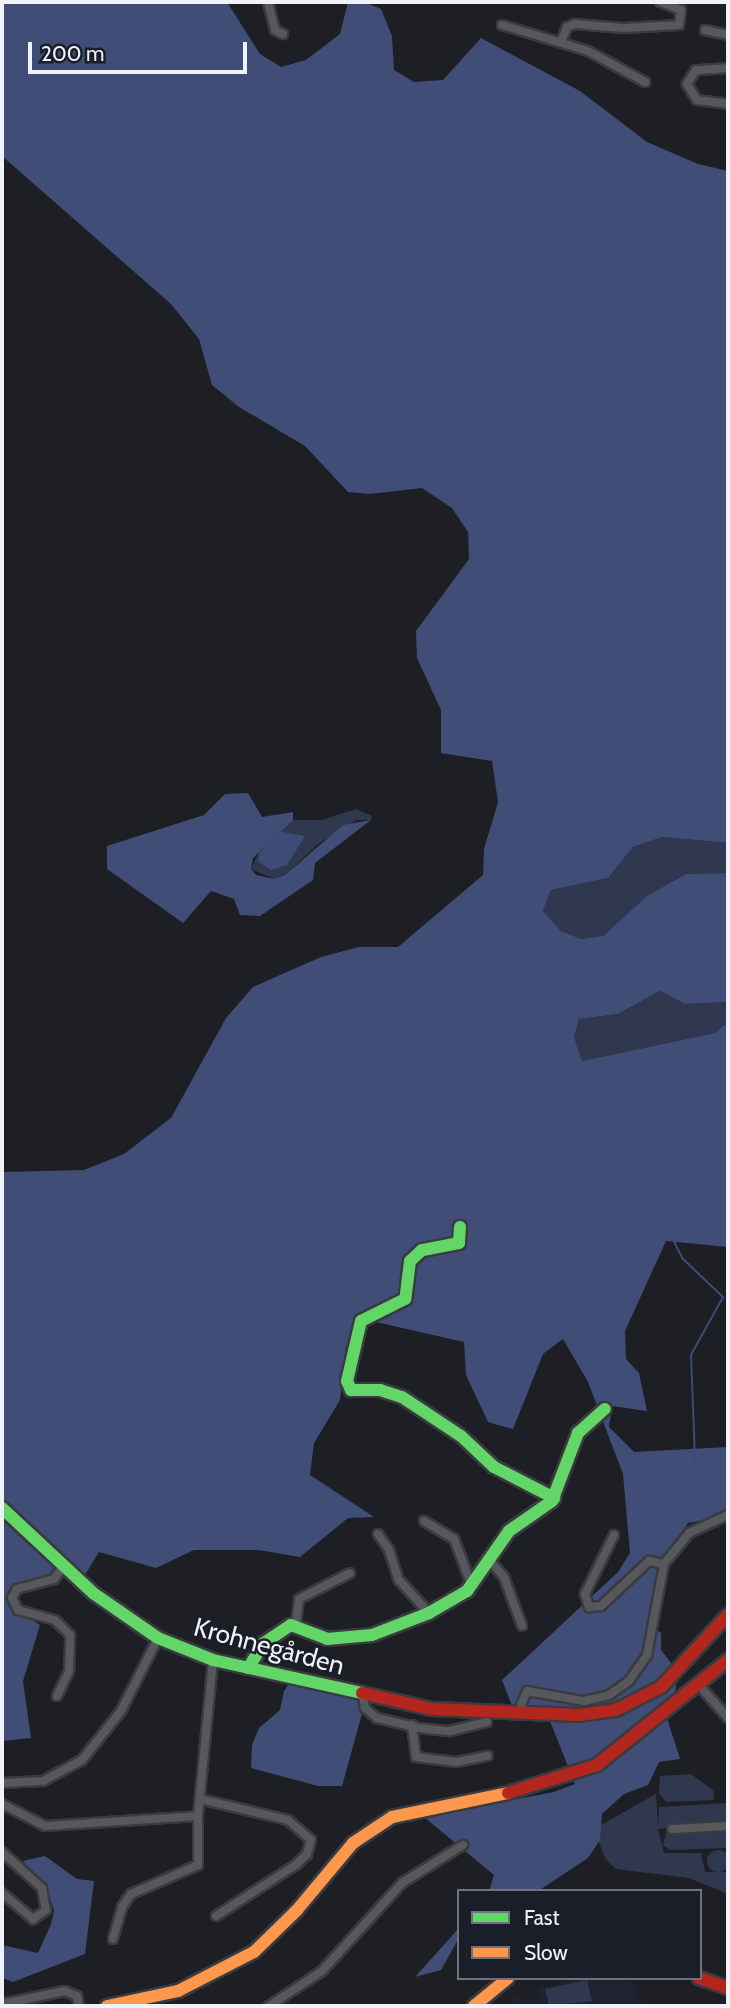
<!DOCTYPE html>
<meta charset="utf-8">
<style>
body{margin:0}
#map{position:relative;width:730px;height:2008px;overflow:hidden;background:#1e1f24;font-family:Cabin,sans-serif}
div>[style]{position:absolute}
.built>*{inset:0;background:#1e2231}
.green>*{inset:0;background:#303850}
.round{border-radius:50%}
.forest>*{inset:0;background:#3f4d77}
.water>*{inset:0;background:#3d4b77}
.stream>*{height:2px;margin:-1px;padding:0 1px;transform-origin:1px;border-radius:1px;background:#3d4b77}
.roads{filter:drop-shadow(2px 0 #3a3b40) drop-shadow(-2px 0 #3a3b40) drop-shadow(0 2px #3a3b40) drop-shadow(0 -2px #3a3b40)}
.street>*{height:8px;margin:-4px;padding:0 4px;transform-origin:4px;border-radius:4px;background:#57585c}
.fast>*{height:12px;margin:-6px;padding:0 6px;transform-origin:6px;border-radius:6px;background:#63d668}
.slow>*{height:12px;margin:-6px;padding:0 6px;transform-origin:6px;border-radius:6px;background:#ff974d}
.jam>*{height:12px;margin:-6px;padding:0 6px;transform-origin:6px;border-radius:6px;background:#b3261e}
span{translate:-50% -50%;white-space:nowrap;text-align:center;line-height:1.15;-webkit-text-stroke:5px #1a1e28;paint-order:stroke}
.street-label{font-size:26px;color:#eff2f9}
.frame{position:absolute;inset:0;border:4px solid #eff2f9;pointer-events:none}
.legend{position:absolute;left:457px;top:1889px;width:245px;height:91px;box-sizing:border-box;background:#1a1e28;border:2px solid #6f737c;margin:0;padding:9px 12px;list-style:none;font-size:21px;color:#eff2f9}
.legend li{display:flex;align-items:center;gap:14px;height:35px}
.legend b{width:35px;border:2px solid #6f737c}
.scale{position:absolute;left:28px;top:42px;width:219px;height:32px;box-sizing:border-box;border:4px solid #eff2f9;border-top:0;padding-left:9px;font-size:21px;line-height:24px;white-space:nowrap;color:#eff2f9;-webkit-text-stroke:5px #1a1e28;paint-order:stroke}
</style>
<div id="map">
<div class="built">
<i style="clip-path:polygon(584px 1978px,631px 1981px,643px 2006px,510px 2006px,516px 1996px,535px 2002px,540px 1988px)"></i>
</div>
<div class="green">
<i style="clip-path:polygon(356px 809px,372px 816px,371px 820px,357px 820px,318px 844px,285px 875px,274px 879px,251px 869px,261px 848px,258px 861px,305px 836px,279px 831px,293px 820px,322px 820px)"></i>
<i style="clip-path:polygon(662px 837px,728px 843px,728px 873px,686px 874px,648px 895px,603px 936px,581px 939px,561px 931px,543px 911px,551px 890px,608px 878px,633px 847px)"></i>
<i style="clip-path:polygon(660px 991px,685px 1004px,728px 1002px,728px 1022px,715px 1033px,582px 1061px,574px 1037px,579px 1019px,618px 1014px)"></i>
<i style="clip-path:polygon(691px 1774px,713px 1790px,714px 1800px,666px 1802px,659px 1794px,660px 1776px)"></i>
<i style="clip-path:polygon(656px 1794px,658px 1826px,659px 1807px,728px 1803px,728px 1822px,658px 1829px,664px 1853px,701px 1853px,705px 1872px,728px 1872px,728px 1894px,689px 1878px,616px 1869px,605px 1858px,594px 1829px)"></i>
<i style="clip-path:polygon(728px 1830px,728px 1848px,670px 1850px,663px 1845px,666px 1832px)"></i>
<i class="round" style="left:707px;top:1850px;width:22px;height:22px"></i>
<i style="clip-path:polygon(587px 1980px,592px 2001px,549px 2006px,545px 1989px)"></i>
</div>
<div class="forest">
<i style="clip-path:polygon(2px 2px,227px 2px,260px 54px,281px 67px,306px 60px,340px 34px,348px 2px,364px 2px,381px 9px,392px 36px,394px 70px,414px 82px,443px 80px,481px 38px,580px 91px,647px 142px,698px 164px,728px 171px,728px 843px,662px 837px,633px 847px,608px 878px,551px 890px,543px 911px,561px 931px,581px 939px,603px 936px,648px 895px,686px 874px,728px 873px,728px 1002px,685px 1004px,660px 991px,618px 1014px,579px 1019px,574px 1037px,582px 1061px,715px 1033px,728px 1022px,728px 1247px,666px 1241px,625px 1331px,626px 1359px,639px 1373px,647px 1411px,612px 1406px,609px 1427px,634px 1452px,728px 1447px,728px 1516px,688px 1523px,665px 1567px,654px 1627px,661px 1633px,661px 1650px,678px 1672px,675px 1693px,665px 1712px,680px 1759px,659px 1762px,648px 1785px,624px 1794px,602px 1814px,600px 1840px,588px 1858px,538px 1891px,489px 1891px,494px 1875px,424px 1817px,554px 1792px,575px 1784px,550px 1721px,514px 1711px,502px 1680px,618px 1572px,630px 1553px,623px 1474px,588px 1382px,563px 1339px,543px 1354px,513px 1429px,488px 1422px,466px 1375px,464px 1342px,367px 1320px,346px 1346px,340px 1400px,314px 1443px,310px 1475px,374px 1517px,348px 1518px,300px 1557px,259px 1550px,194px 1550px,156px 1568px,99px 1552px,83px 1578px,58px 1574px,10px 1591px,18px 1611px,40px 1625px,23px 1681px,31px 1738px,2px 1741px,2px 1172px,84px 1170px,124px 1154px,171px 1118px,226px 1018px,253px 987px,321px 957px,359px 947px,398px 947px,483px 875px,484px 849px,498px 802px,492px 761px,441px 753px,441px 710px,417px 658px,416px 631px,469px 559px,468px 532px,452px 508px,422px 488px,370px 494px,348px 492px,305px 446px,239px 407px,212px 385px,199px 339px,171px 304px,2px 156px)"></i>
<i style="clip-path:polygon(248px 793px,262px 817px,293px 812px,293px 820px,253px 858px,251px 869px,256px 875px,274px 879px,285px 875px,343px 825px,371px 820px,315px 863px,313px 880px,260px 916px,240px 915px,234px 899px,211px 891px,183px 923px,107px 869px,107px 846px,204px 815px,225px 794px)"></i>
<i style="clip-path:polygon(295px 1675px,368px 1692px,342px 1786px,318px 1786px,251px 1768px,252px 1745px,259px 1728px,280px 1710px,284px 1691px)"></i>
<i style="clip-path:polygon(45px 1856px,77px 1879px,94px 1881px,85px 1954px,13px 1982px,2px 1978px,2px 1945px,38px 1953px,51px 1924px,54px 1910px,47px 1890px,23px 1861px)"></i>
<i style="clip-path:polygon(459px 1928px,459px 1938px,441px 1970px,415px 1977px)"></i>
</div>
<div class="water">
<i style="clip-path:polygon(279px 831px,305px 836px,287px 865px,271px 870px,258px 861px,259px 853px)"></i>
</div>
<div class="stream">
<i style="left:523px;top:611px;width:52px;rotate:-58.5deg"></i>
<i style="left:550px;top:567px;width:70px;rotate:-72.6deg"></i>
<i style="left:571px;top:500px;width:30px;rotate:-53deg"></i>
<i style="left:589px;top:476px;width:36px;rotate:-16deg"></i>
<i style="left:624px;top:466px;width:104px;rotate:-4.4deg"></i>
<i style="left:670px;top:1233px;width:28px;rotate:64deg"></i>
<i style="left:682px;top:1258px;width:57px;rotate:43.6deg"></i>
<i style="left:723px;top:1297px;width:66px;rotate:118.9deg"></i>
<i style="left:691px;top:1355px;width:155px;rotate:87.8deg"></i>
</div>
<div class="roads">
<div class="street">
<i style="left:268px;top:2px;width:29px;rotate:76deg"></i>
<i style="left:275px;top:30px;width:9px;rotate:27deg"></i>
<i style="left:502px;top:25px;width:90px;rotate:16.8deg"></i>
<i style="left:588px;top:51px;width:65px;rotate:28.5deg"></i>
<i style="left:705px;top:30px;width:24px;rotate:12deg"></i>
<i style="left:561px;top:42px;width:16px;rotate:-68deg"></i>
<i style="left:567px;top:27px;width:9px;rotate:-21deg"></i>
<i style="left:575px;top:24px;width:48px;rotate:4.8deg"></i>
<i style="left:623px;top:28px;width:56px;rotate:-3.1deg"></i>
<i style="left:679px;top:25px;width:15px;rotate:-82deg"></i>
<i style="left:681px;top:10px;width:22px;rotate:-159deg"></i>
<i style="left:728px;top:68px;width:32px;rotate:176deg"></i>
<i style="left:696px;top:70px;width:17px;rotate:123deg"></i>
<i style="left:687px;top:84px;width:19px;rotate:58deg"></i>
<i style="left:697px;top:100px;width:31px;rotate:7deg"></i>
<i style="left:424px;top:1521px;width:35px;rotate:31deg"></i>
<i style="left:454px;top:1539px;width:50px;rotate:69deg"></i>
<i style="left:378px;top:1534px;width:19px;rotate:55deg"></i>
<i style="left:389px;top:1550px;width:32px;rotate:72deg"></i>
<i style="left:399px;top:1580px;width:45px;rotate:47.7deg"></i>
<i style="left:614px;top:1535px;width:66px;rotate:116.2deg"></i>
<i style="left:585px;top:1594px;width:14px;rotate:73deg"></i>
<i style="left:589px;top:1607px;width:12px;rotate:-5deg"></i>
<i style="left:601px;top:1606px;width:66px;rotate:-43.2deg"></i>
<i style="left:649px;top:1561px;width:15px;rotate:11deg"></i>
<i style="left:491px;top:1562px;width:20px;rotate:49deg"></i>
<i style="left:504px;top:1577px;width:52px;rotate:69.8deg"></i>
<i style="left:296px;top:1624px;width:25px;rotate:-83deg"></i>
<i style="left:299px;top:1599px;width:57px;rotate:-27deg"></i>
<i style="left:698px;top:1684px;width:45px;rotate:48.6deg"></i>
<i style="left:57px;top:1696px;width:28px;rotate:-64deg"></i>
<i style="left:69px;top:1671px;width:36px;rotate:-88deg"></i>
<i style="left:70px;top:1635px;width:21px;rotate:-135deg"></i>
<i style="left:55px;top:1620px;width:38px;rotate:-165deg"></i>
<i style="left:18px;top:1610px;width:13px;rotate:-117deg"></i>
<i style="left:12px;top:1598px;width:10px;rotate:-61deg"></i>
<i style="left:17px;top:1589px;width:38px;rotate:-15deg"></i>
<i style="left:54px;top:1579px;width:15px;rotate:-53deg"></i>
<i style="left:363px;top:1696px;width:12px;rotate:81deg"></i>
<i style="left:365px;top:1708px;width:16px;rotate:40deg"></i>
<i style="left:377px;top:1718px;width:43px;rotate:13.4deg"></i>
<i style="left:419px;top:1728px;width:31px;rotate:6deg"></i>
<i style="left:450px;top:1731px;width:38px;rotate:-14deg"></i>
<i style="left:519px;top:1710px;width:21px;rotate:-67deg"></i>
<i style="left:527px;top:1691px;width:58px;rotate:10deg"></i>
<i style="left:584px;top:1701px;width:26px;rotate:-13deg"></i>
<i style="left:609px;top:1695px;width:24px;rotate:-35deg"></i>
<i style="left:629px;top:1681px;width:32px;rotate:-55deg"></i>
<i style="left:647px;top:1655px;width:93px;rotate:-79.4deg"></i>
<i style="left:664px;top:1564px;width:40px;rotate:-51deg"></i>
<i style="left:689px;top:1533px;width:43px;rotate:-24.8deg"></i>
<i style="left:412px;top:1725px;width:32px;rotate:83deg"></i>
<i style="left:416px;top:1757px;width:40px;rotate:7.1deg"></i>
<i style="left:456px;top:1762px;width:32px;rotate:-11deg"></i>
<i style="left:2px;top:1783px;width:41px;rotate:-2.8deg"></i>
<i style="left:43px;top:1781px;width:44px;rotate:-28.3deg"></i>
<i style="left:82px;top:1760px;width:63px;rotate:-51.5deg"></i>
<i style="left:121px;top:1711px;width:82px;rotate:-63.1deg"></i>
<i style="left:200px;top:1799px;width:90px;rotate:13.4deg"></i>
<i style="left:288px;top:1820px;width:30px;rotate:41deg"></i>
<i style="left:311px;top:1840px;width:15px;rotate:106deg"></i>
<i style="left:307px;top:1854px;width:14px;rotate:135deg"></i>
<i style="left:297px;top:1864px;width:96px;rotate:147.3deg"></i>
<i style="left:2px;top:1804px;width:48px;rotate:27.1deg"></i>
<i style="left:45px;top:1826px;width:153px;rotate:-3.7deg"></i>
<i style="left:672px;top:1829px;width:56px;rotate:-3.1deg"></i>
<i style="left:2px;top:1852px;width:54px;rotate:42deg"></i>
<i style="left:42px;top:1888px;width:22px;rotate:80deg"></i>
<i style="left:46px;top:1910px;width:16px;rotate:145deg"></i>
<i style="left:33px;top:1919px;width:40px;rotate:-140deg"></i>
<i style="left:113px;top:1939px;width:33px;rotate:-74deg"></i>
<i style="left:122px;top:1907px;width:16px;rotate:-55deg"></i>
<i style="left:131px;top:1894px;width:73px;rotate:-23.4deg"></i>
<i style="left:198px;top:1865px;width:49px;rotate:-90deg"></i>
<i style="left:198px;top:1816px;width:157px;rotate:-84.5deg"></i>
<i style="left:2px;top:2004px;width:64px;rotate:-11.7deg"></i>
<i style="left:65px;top:1991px;width:13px;rotate:23deg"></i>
<i style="left:77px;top:1996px;width:10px;rotate:79deg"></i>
<i style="left:269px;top:2006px;width:64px;rotate:-33.4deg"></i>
<i style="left:322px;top:1971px;width:119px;rotate:-47.7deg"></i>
<i style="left:402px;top:1883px;width:72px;rotate:-31.9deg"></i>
</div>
<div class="fast">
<i style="left:460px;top:1227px;width:16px;rotate:94deg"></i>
<i style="left:459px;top:1243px;width:38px;rotate:169deg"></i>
<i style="left:422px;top:1250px;width:16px;rotate:137deg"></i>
<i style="left:410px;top:1261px;width:38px;rotate:97deg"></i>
<i style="left:405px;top:1299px;width:49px;rotate:153.4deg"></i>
<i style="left:361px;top:1321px;width:62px;rotate:103.1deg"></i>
<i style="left:347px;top:1381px;width:10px;rotate:66deg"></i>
<i style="left:351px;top:1390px;width:29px"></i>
<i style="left:380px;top:1390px;width:23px;rotate:18deg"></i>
<i style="left:402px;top:1397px;width:71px;rotate:33.5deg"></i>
<i style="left:461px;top:1436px;width:45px;rotate:43.2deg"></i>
<i style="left:494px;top:1467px;width:68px;rotate:27.3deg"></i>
<i style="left:2px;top:1508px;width:125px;rotate:43deg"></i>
<i style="left:93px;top:1593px;width:79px;rotate:34.7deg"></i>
<i style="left:158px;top:1638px;width:59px;rotate:21.8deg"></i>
<i style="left:213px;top:1660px;width:153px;rotate:12.5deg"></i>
<i style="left:248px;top:1668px;width:30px;rotate:-57deg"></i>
<i style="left:264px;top:1643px;width:32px;rotate:-34deg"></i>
<i style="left:291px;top:1625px;width:39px;rotate:21deg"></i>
<i style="left:327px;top:1639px;width:45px;rotate:-5.1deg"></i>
<i style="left:372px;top:1635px;width:61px;rotate:-21.1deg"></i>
<i style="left:429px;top:1613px;width:44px;rotate:-30.1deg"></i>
<i style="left:467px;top:1591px;width:73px;rotate:-55deg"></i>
<i style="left:509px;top:1531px;width:52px;rotate:-34.9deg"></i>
<i style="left:552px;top:1501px;width:73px;rotate:-69.1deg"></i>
<i style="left:578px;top:1433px;width:36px;rotate:-42deg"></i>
</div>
<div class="slow">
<i style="left:107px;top:2006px;width:73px;rotate:-11.9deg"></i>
<i style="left:178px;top:1991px;width:85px;rotate:-27.2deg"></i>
<i style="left:254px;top:1952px;width:60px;rotate:-44.3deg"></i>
<i style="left:297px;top:1910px;width:87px;rotate:-50.1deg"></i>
<i style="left:353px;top:1843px;width:47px;rotate:-33.7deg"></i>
<i style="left:392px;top:1817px;width:118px;rotate:-11.7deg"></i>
<i style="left:474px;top:2006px;width:44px;rotate:-39.5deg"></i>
</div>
<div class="jam">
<i style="left:362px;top:1693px;width:72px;rotate:12.9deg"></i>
<i style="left:432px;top:1709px;width:147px;rotate:2.3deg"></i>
<i style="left:579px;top:1715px;width:37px;rotate:-8deg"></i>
<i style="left:616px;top:1710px;width:51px;rotate:-27.1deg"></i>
<i style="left:661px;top:1687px;width:98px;rotate:-47.1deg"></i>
<i style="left:508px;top:1793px;width:93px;rotate:-17.5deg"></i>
<i style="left:597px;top:1765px;width:168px;rotate:-38.7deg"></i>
<i style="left:699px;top:1978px;width:31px;rotate:19deg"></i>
</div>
</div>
<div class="street-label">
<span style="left:269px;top:1647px;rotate:15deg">Krohnegården</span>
</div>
<div class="frame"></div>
<ul class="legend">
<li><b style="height:9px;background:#63d668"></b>Fast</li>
<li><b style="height:9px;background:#ff974d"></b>Slow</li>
</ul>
<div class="scale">200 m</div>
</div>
